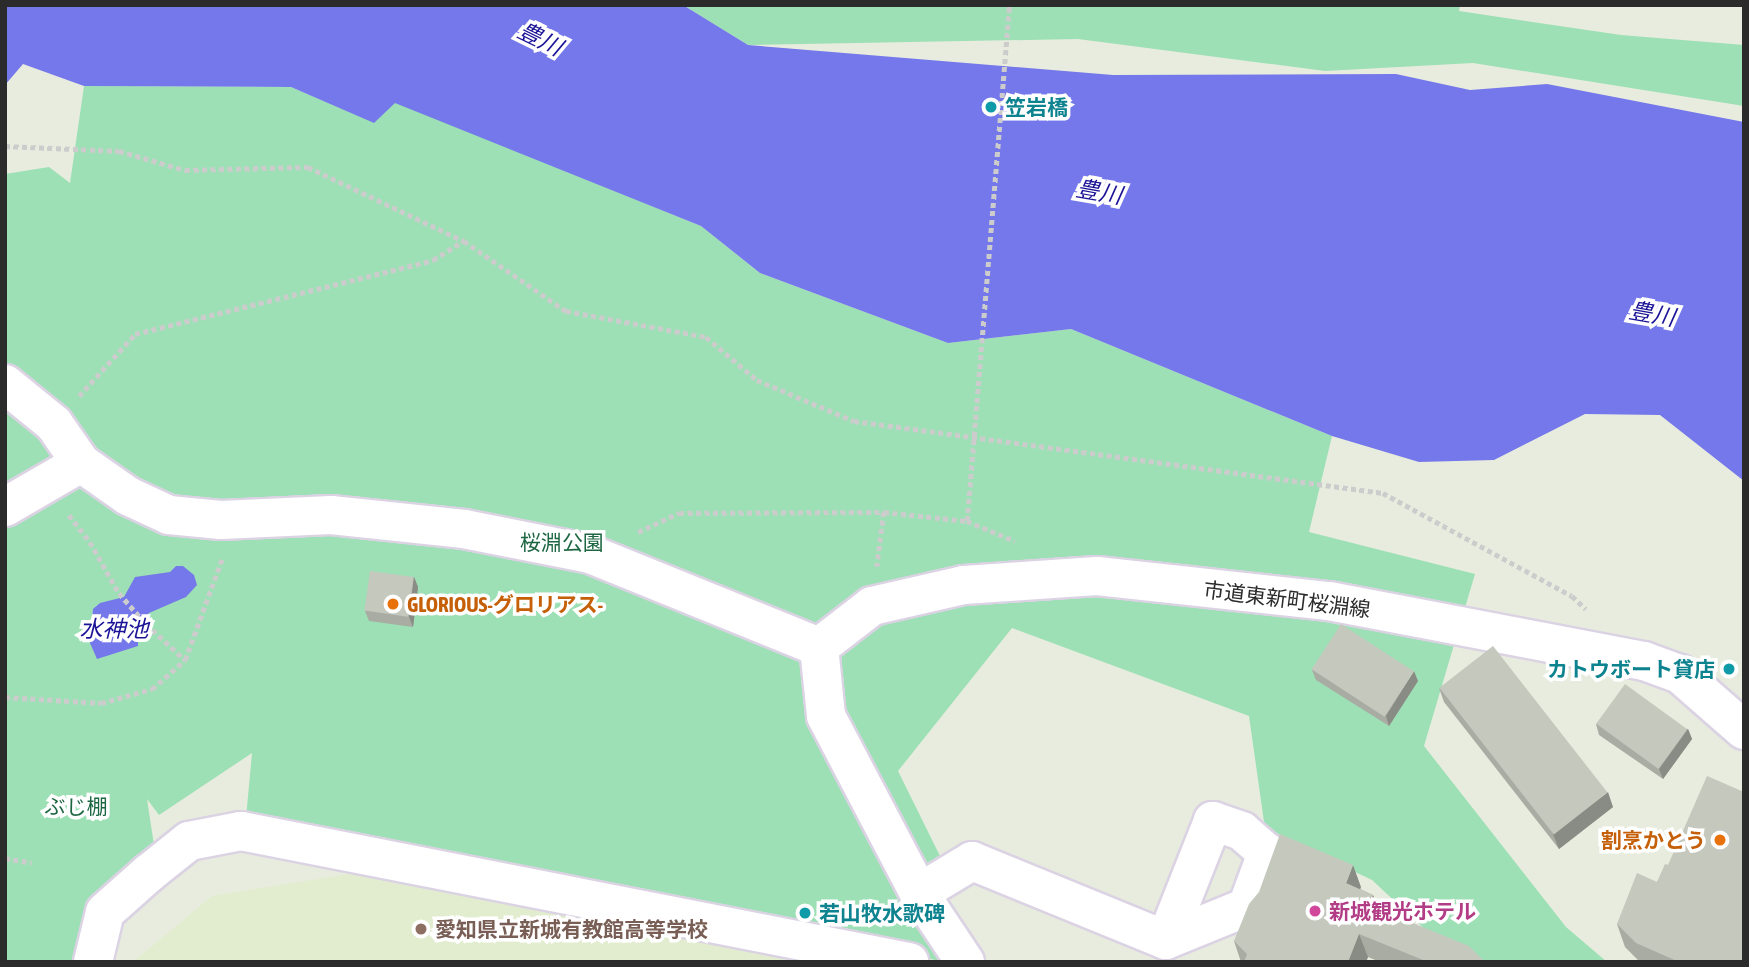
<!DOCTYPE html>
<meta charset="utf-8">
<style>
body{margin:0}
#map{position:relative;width:1749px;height:967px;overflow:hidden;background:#e8ecde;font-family:"Asap Condensed","Noto Sans JP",sans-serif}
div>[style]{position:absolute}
.education>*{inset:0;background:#e1edce}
.green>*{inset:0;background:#9de0b6}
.water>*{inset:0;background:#7578ea}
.path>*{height:4.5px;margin-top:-2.25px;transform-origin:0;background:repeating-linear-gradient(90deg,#ccc 0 5px,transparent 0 8.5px)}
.roads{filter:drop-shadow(2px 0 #dbd3e3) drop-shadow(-2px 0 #dbd3e3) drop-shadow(0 2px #dbd3e3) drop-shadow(0 -2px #dbd3e3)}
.minor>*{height:38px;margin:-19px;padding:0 19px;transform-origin:19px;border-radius:19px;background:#fff}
.path-bridge>*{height:4.5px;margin-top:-2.25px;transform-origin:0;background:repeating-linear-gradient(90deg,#ccc 0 5px,transparent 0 8.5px)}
.wall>*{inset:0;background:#a9aca3}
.shaded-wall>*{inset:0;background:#898c84}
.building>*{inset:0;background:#c4c8bd;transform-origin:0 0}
.dots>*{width:19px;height:19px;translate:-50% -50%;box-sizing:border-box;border:4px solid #fff;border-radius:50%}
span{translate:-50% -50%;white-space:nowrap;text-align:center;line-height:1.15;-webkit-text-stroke:7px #fff;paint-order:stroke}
.culture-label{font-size:21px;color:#0d838f;font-weight:700}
.left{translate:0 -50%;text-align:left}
.right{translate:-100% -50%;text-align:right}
.park-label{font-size:21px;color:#1d6642}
.street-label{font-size:21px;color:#2b2b2b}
.food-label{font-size:21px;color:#c56008;font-weight:700}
.hotel-label{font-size:21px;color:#b23c85;font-weight:700}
.education-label{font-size:21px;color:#785e54;font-weight:700}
.water-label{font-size:23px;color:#1b1397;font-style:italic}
.frame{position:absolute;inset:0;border:7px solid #2b2b2b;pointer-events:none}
</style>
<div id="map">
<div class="education">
<i style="clip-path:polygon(362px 872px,847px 962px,133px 962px,212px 896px)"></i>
</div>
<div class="green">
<i style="clip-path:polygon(683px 5px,1460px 5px,1459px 11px,1621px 35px,1744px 45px,1744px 106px,1473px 63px,1325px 71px,1078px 39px,748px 45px)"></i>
<i style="clip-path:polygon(84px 86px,291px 87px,373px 122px,395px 102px,701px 226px,760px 273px,948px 343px,1071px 329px,1332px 436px,1309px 532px,1475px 574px,1424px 746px,1566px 927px,1607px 962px,1460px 962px,1372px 880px,1265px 829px,1249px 716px,1012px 628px,898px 771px,940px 856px,919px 894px,945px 962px,246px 818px,252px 753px,159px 815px,147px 799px,154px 845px,82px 962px,5px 962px,5px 174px,49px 167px,70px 183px)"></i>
</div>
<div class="water">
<i style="clip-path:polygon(5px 5px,683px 5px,748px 45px,1113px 75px,1396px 74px,1470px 90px,1547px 84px,1744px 122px,1744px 481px,1660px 415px,1585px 414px,1494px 460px,1419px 462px,1332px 436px,1071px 329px,948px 343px,760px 273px,701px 226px,395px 103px,374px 123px,291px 87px,84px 86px,23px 64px,5px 85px)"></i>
<i style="clip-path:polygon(176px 566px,183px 566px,194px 575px,197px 585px,186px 597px,149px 613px,138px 625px,138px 646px,97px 659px,90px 643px,93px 609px,100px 603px,124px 597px,135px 577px,170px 572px)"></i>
</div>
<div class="path">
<i style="left:1009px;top:9px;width:4px;rotate:-90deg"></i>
<i style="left:5px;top:146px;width:114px;rotate:2.5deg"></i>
<i style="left:119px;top:151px;width:69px;rotate:16.1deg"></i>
<i style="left:185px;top:170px;width:123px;rotate:-1.4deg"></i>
<i style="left:308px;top:167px;width:173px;rotate:25.4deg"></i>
<i style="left:79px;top:396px;width:84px;rotate:-47.9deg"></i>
<i style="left:135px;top:334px;width:307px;rotate:-13.9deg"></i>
<i style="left:433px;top:260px;width:36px;rotate:-32deg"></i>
<i style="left:464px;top:241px;width:124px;rotate:34.5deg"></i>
<i style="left:566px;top:311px;width:142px;rotate:10.5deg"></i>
<i style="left:706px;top:337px;width:67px;rotate:40.1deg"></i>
<i style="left:757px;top:380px;width:105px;rotate:22.9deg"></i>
<i style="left:854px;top:421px;width:534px;rotate:7.75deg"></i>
<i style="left:1383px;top:493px;width:215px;rotate:28.6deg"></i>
<i style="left:1572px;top:596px;width:19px;rotate:43deg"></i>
<i style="left:884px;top:512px;width:83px;rotate:6.2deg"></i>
<i style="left:967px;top:521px;width:52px;rotate:22.6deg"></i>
<i style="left:69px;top:515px;width:34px;rotate:52deg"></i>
<i style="left:90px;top:542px;width:59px;rotate:60.4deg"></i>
<i style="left:119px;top:593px;width:41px;rotate:48.9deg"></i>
<i style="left:146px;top:624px;width:53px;rotate:42.7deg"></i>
<i style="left:638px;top:532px;width:45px;rotate:-24.9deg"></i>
<i style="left:679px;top:513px;width:205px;rotate:-0.3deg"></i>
<i style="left:884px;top:512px;width:55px;rotate:97.3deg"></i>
<i style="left:5px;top:697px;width:96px;rotate:3.6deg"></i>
<i style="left:101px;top:703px;width:53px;rotate:-15.4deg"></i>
<i style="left:152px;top:689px;width:44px;rotate:-41.3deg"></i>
<i style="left:185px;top:660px;width:108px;rotate:-69.9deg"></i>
<i style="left:5px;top:858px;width:27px;rotate:10deg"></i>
</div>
<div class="roads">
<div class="minor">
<i style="left:5px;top:384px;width:63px;rotate:39.2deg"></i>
<i style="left:54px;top:424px;width:47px;rotate:55.3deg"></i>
<i style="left:81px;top:463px;width:57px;rotate:35.1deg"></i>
<i style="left:128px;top:496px;width:45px;rotate:24.9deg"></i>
<i style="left:169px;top:515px;width:52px;rotate:5.5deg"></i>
<i style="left:221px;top:520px;width:110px;rotate:-2.6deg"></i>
<i style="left:331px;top:515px;width:134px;rotate:6deg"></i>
<i style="left:464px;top:529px;width:128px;rotate:11.2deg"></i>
<i style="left:590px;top:554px;width:247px;rotate:22.1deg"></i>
<i style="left:5px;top:507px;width:88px;rotate:-30.1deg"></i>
<i style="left:819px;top:647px;width:67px;rotate:-37.7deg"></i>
<i style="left:872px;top:606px;width:94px;rotate:-12.9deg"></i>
<i style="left:964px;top:585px;width:133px;rotate:-3.9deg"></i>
<i style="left:1097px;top:576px;width:233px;rotate:6.2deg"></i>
<i style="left:1329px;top:601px;width:321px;rotate:10.8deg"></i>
<i style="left:1644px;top:661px;width:38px;rotate:20deg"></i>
<i style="left:1680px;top:674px;width:85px;rotate:41.2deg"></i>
<i style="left:819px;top:647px;width:69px;rotate:84.2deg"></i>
<i style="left:826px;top:716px;width:200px;rotate:62.3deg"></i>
<i style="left:919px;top:893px;width:83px;rotate:56.3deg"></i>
<i style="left:919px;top:893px;width:62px;rotate:-31.1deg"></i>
<i style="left:972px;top:861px;width:209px;rotate:22.2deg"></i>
<i style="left:1166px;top:940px;width:87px;rotate:-22.2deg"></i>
<i style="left:1247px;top:907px;width:58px;rotate:-69.7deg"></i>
<i style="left:1267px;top:853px;width:33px;rotate:-139deg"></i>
<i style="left:1242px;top:831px;width:31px;rotate:-161deg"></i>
<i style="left:1213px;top:821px;width:128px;rotate:111.6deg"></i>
<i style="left:93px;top:962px;width:51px;rotate:-76.5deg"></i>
<i style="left:105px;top:912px;width:59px;rotate:-41.6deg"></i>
<i style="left:149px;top:873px;width:51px;rotate:-38.7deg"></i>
<i style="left:189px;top:841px;width:53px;rotate:-10.9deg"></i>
<i style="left:241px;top:831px;width:681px;rotate:11.1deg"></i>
</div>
</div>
<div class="path-bridge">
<i style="left:967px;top:521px;width:514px;rotate:-85.31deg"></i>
</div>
<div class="wall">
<i style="clip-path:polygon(414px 577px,418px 587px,413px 627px,369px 621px,365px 611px)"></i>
<i style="clip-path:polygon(1312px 670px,1418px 681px,1389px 726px,1316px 680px)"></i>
<i style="clip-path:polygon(1439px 688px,1613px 807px,1559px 849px,1444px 702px)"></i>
<i style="clip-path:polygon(1596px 724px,1688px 729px,1692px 739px,1663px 779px,1599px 735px)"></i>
<i style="clip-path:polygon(1668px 865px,1744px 962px,1640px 962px,1625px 947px,1617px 924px,1657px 882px)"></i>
<i style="clip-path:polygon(1361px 887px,1360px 889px,1373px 895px,1378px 908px,1485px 962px,1380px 962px,1368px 957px,1366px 962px,1241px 962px,1234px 941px)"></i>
</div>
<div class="shaded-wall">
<i style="clip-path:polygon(414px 577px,418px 587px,413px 627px,409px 617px)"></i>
<i style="clip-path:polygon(1414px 671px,1418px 681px,1389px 726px,1386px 716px)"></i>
<i style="clip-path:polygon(1688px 729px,1692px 739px,1663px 779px,1659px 769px)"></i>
<i style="clip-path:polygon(1608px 792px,1613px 807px,1559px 849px,1553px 834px)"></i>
<i style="clip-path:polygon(1353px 865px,1361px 887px,1354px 906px,1346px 883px)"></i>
<i style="clip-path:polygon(1373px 895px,1381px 917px,1369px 905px)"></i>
<i style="clip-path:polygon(1359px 934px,1368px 957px,1366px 962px,1348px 962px)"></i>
</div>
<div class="building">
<i style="left:370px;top:571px;width:44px;height:40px;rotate:8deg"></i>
<i style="left:1341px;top:624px;width:87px;height:54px;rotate:33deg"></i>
<i style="left:1493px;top:646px;width:186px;height:68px;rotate:52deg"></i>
<i style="left:1625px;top:684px;width:77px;height:49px;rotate:36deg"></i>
<i style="clip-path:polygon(1707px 776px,1744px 792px,1744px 962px,1679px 962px,1636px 943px,1617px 924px,1637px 873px,1657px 882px,1665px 864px,1668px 865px)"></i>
<i style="clip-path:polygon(1280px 834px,1353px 865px,1346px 883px,1373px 895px,1369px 905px,1469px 946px,1485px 962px,1428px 962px,1359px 934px,1348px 962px,1244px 962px,1247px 954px,1234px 941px,1249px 904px,1259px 892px)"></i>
</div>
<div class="dots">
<i style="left:991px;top:107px;background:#0f9aa8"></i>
<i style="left:393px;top:604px;background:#e8710a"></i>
<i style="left:1729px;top:669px;background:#0f9aa8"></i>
<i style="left:1720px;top:840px;background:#e8710a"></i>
<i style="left:1315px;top:911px;background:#d1479c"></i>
<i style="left:805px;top:913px;background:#0f9aa8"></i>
<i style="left:421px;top:929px;background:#8d6e63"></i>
</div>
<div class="culture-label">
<span class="left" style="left:1005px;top:107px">笠岩橋</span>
<span class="right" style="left:1715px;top:669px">カトウボート貸店</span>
<span class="left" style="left:819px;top:913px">若山牧水歌碑</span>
</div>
<div class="park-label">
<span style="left:562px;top:542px">桜淵公園</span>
<span style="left:76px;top:806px">ぶじ棚</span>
</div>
<div class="street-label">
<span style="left:1287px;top:599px;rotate:7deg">市道東新町桜淵線</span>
</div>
<div class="food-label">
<span class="left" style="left:407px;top:604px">GLORIOUS-グロリアス-</span>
<span class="right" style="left:1706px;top:840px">割烹かとう</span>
</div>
<div class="hotel-label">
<span class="left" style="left:1329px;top:911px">新城観光ホテル</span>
</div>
<div class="education-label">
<span class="left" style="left:435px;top:929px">愛知県立新城有教館高等学校</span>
</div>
<div class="water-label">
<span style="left:540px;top:39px;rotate:26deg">豊川</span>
<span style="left:1099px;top:192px;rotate:10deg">豊川</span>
<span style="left:1652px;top:314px;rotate:10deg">豊川</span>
<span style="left:114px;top:629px">水神池</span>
</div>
<div class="frame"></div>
</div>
